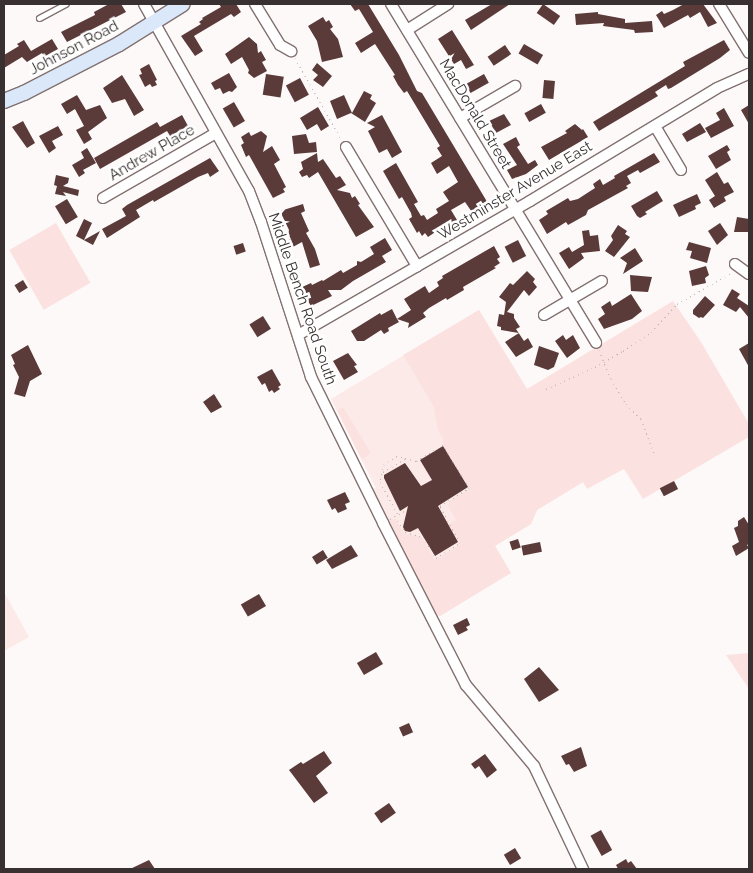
<!DOCTYPE html>
<style>
body{margin:0}
#map{position:relative;width:753px;height:873px;overflow:hidden;background:#fdf9f9;font-family:Raleway,sans-serif}
div>[style]{position:absolute}
.built>*{inset:0;background:#fceae9}
.green>*{inset:0;background:#fbe2e1;transform-origin:0 0}
.building>*{inset:0;background:#5a3b3a;transform-origin:0 0}
.path>*{height:1px;margin-top:-0.5px;transform-origin:0;background:repeating-linear-gradient(90deg,#b6b0b0 0 1px,transparent 0 5px)}
.roads{filter:drop-shadow(1px 0 #827170) drop-shadow(-1px 0 #827170) drop-shadow(0 1px #827170) drop-shadow(0 -1px #827170)}
.lane>*{height:5px;margin:-2.5px;padding:0 2.5px;transform-origin:2.5px;border-radius:2.5px;background:#fff}
.street>*{height:10px;margin:-5px;padding:0 5px;transform-origin:5px;border-radius:5px;background:#fff}
.secondary>*{height:14px;margin:-7px;padding:0 7px;transform-origin:7px;border-radius:7px;background:#dbe8fa}
span{translate:-50% -50%;white-space:nowrap;text-align:center;line-height:1.15;-webkit-text-stroke:5px #fff;paint-order:stroke}
.street-label{font-size:15px;color:#393131}
.frame{position:absolute;inset:0;border:5px solid #393131;pointer-events:none}
</style>
<div id="map">
<div class="built">
<i style="clip-path:polygon(479px 310px,583px 482px,537px 510px,531px 524px,495px 546px,511px 573px,440px 616px,437px 615px,371px 488px,376px 488px,331px 399px)"></i>
<i style="clip-path:polygon(4px 592px,29px 637px,4px 651px)"></i>
</div>
<div class="green">
<i style="left:56px;top:223px;width:69px;height:54px;rotate:60deg"></i>
<i style="clip-path:polygon(673px 301px,701px 342px,749px 424px,749px 437px,643px 499px,624px 469px,587px 489px,583px 482px,537px 510px,531px 524px,495px 546px,511px 573px,440px 616px,437px 615px,389px 521px,395px 518px,404px 533px,422px 537px,435px 560px,461px 544px,449px 524px,456px 520px,448px 506px,450px 501px,469px 489px,443px 445px,443px 439px,437px 427px,434px 407px,403px 355px,479px 310px,527px 389px)"></i>
<i style="clip-path:polygon(343px 407px,371px 453px,362px 460px,337px 410px)"></i>
<i style="clip-path:polygon(749px 653px,749px 689px,726px 655px)"></i>
</div>
<div class="building">
<i style="clip-path:polygon(109px 4px,121px 4px,126px 12px,67px 42px,61px 32px,95px 15px,94px 12px)"></i>
<i style="clip-path:polygon(219px 4px,236px 4px,241px 12px,234px 17px,231px 14px,194px 36px,203px 51px,195px 56px,181px 36px,201px 24px,199px 22px,203px 19px,202px 18px,221px 7px)"></i>
<i style="clip-path:polygon(350px 4px,368px 4px,399px 55px,417px 91px,422px 93px,486px 200px,488px 207px,474px 215px,465px 202px,451px 210px,457px 220px,448px 225px,447px 224px,428px 237px,425px 233px,422px 236px,419px 231px,417px 233px,409px 219px,412px 217px,411px 213px,402px 197px,399px 199px,383px 171px,396px 163px,418px 202px,414px 204px,421px 216px,424px 215px,427px 220px,438px 213px,436px 209px,449px 201px,443px 192px,458px 182px,449px 166px,437px 174px,431px 163px,442px 156px,437px 148px,440px 146px,407px 91px,404px 93px,398px 85px,393px 76px,395px 75px,375px 44px,361px 53px,355px 43px,373px 32px,359px 9px,355px 11px)"></i>
<i style="clip-path:polygon(492px 4px,510px 4px,471px 30px,465px 20px)"></i>
<i style="left:543px;top:4px;width:21px;height:11px;rotate:35deg"></i>
<i style="clip-path:polygon(684px 4px,703px 4px,717px 23px,708px 27px,700px 12px,690px 18px,688px 15px,664px 28px,656px 15px,662px 11px,664px 14px,673px 10px)"></i>
<i style="clip-path:polygon(598px 12px,598px 14px,625px 19px,625px 23px,652px 21px,653px 32px,635px 33px,634px 30px,603px 26px,604px 23px,576px 25px,575px 14px)"></i>
<i style="clip-path:polygon(323px 17px,326px 22px,329px 20px,333px 27px,330px 29px,338px 39px,343px 57px,322px 62px,317px 41px,308px 26px)"></i>
<i style="clip-path:polygon(452px 30px,474px 65px,466px 69px,461px 60px,454px 64px,438px 39px)"></i>
<i style="clip-path:polygon(249px 37px,257px 44px,258px 53px,261px 51px,266px 60px,262px 62px,267px 71px,254px 78px,248px 73px,249px 70px,242px 57px,231px 64px,225px 54px)"></i>
<i style="clip-path:polygon(52px 39px,58px 49px,44px 57px,42px 53px,27px 62px,22px 57px,4px 68px,4px 55px,19px 46px,17px 44px,24px 40px,31px 51px)"></i>
<i style="clip-path:polygon(724px 40px,730px 50px,720px 58px,671px 88px,668px 89px,666px 85px,655px 92px,658px 96px,599px 131px,593px 122px,685px 66px,683px 62px)"></i>
<i style="left:524px;top:44px;width:22px;height:11px;rotate:30deg"></i>
<i style="left:505px;top:45px;width:11px;height:21px;rotate:56deg"></i>
<i style="clip-path:polygon(317px 63px,332px 76px,323px 87px,313px 80px,318px 75px,312px 70px)"></i>
<i style="clip-path:polygon(149px 64px,157px 80px,155px 81px,157px 85px,152px 87px,150px 84px,145px 87px,139px 75px,142px 74px,140px 69px)"></i>
<i style="clip-path:polygon(229px 73px,237px 87px,232px 92px,229px 91px,223px 94px,220px 88px,215px 90px,211px 83px)"></i>
<i style="left:266px;top:74px;width:18px;height:21px;rotate:9deg"></i>
<i style="left:484px;top:74px;width:10px;height:21px;rotate:61deg"></i>
<i style="clip-path:polygon(122px 75px,144px 110px,134px 116px,125px 99px,112px 103px,103px 88px)"></i>
<i style="left:300px;top:78px;width:19px;height:16px;rotate:62deg"></i>
<i style="left:544px;top:80px;width:11px;height:18px;rotate:5deg"></i>
<i style="clip-path:polygon(364px 91px,372px 95px,370px 99px,376px 103px,365px 122px,351px 113px,337px 119px,330px 101px,344px 95px,352px 113px)"></i>
<i style="clip-path:polygon(77px 95px,86px 110px,100px 105px,107px 118px,88px 132px,92px 139px,84px 144px,76px 130px,84px 126px,75px 109px,67px 114px,61px 104px)"></i>
<i style="left:234px;top:102px;width:22px;height:13px;rotate:60deg"></i>
<i style="left:541px;top:104px;width:10px;height:19px;rotate:61deg"></i>
<i style="clip-path:polygon(749px 105px,749px 124px,741px 110px)"></i>
<i style="clip-path:polygon(318px 107px,329px 126px,321px 131px,317px 124px,307px 130px,300px 118px)"></i>
<i style="clip-path:polygon(724px 108px,734px 126px,711px 138px,705px 128px,720px 120px,716px 113px)"></i>
<i style="clip-path:polygon(504px 114px,511px 125px,496px 133px,489px 121px)"></i>
<i style="clip-path:polygon(182px 115px,188px 126px,170px 136px,167px 131px,100px 169px,94px 158px,157px 122px,160px 127px)"></i>
<i style="clip-path:polygon(382px 115px,402px 152px,392px 158px,387px 149px,379px 153px,368px 131px,375px 127px,367px 123px)"></i>
<i style="clip-path:polygon(23px 121px,35px 143px,27px 148px,12px 127px)"></i>
<i style="clip-path:polygon(700px 123px,706px 132px,687px 142px,682px 134px)"></i>
<i style="clip-path:polygon(575px 124px,582px 130px,583px 129px,588px 137px,549px 160px,541px 147px,567px 133px,565px 131px)"></i>
<i style="clip-path:polygon(58px 126px,63px 135px,52px 141px,56px 148px,49px 153px,39px 136px)"></i>
<i style="clip-path:polygon(261px 131px,267px 136px,263px 152px,272px 146px,280px 160px,274px 164px,286px 187px,283px 189px,285px 192px,273px 198px,249px 155px,246px 157px,241px 145px,244px 143px,241px 137px,249px 132px,251px 136px)"></i>
<i style="clip-path:polygon(306px 134px,309px 143px,316px 142px,317px 152px,294px 154px,292px 136px)"></i>
<i style="clip-path:polygon(516px 137px,520px 145px,517px 147px,528px 164px,535px 160px,538px 165px,526px 174px,512px 179px,507px 170px,517px 165px,503px 144px)"></i>
<i style="clip-path:polygon(727px 145px,730px 150px,727px 152px,731px 160px,716px 169px,708px 156px)"></i>
<i style="clip-path:polygon(87px 148px,96px 163px,83px 170px,85px 173px,79px 177px,72px 165px,84px 158px,81px 152px)"></i>
<i style="clip-path:polygon(317px 153px,318px 162px,323px 159px,336px 178px,340px 176px,346px 185px,337px 190px,350px 193px,352px 198px,355px 196px,360px 204px,358px 205px,374px 227px,356px 237px,318px 172px,309px 178px,307px 175px,302px 177px,299px 172px,303px 169px,301px 162px)"></i>
<i style="clip-path:polygon(654px 153px,660px 162px,640px 173px,638px 170px,627px 176px,631px 183px,626px 186px,628px 188px,588px 210px,586px 215px,568px 225px,566px 222px,547px 234px,539px 220px,548px 214px,546px 211px,568px 198px,570px 201px,578px 199px,595px 188px,593px 184px,600px 179px,603px 185px,615px 178px,614px 176px)"></i>
<i style="clip-path:polygon(210px 158px,219px 171px,210px 177px,208px 173px,198px 177px,154px 202px,153px 200px,136px 210px,140px 217px,107px 238px,102px 229px,126px 216px,122px 209px,127px 205px)"></i>
<i style="clip-path:polygon(717px 172px,724px 184px,728px 182px,734px 192px,724px 197px,726px 201px,714px 208px,709px 200px,715px 196px,705px 180px)"></i>
<i style="clip-path:polygon(56px 175px,69px 178px,68px 183px,63px 186px,79px 190px,78px 196px,63px 192px,66px 196px,55px 194px,57px 186px,54px 185px)"></i>
<i style="clip-path:polygon(657px 191px,663px 201px,645px 212px,647px 214px,640px 218px,637px 216px,631px 206px)"></i>
<i style="clip-path:polygon(697px 194px,701px 203px,695px 206px,696px 209px,679px 217px,673px 205px)"></i>
<i style="left:67px;top:199px;width:21px;height:14px;rotate:59deg"></i>
<i style="clip-path:polygon(303px 204px,305px 211px,301px 213px,309px 231px,306px 233px,315px 249px,320px 265px,310px 268px,302px 242px,291px 248px,287px 241px,291px 239px,288px 234px,289px 230px,280px 211px)"></i>
<i style="clip-path:polygon(737px 217px,749px 219px,749px 232px,734px 232px)"></i>
<i style="clip-path:polygon(84px 219px,92px 223px,84px 240px,100px 231px,93px 245px,76px 236px)"></i>
<i style="clip-path:polygon(720px 223px,728px 235px,717px 245px,708px 231px)"></i>
<i style="clip-path:polygon(618px 225px,627px 231px,625px 234px,630px 237px,614px 257px,605px 251px,613px 240px,611px 236px)"></i>
<i style="clip-path:polygon(589px 230px,590px 236px,598px 235px,600px 251px,581px 253px,584px 258px,569px 269px,559px 253px,569px 247px,572px 252px,584px 245px,582px 231px)"></i>
<i style="clip-path:polygon(385px 238px,392px 250px,382px 256px,386px 262px,353px 281px,341px 290px,328px 290px,332px 296px,311px 306px,300px 288px,311px 283px,312px 285px,322px 280px,323px 281px,341px 270px,343px 273px,357px 265px,357px 261px,361px 262px,374px 254px,370px 247px)"></i>
<i style="left:518px;top:240px;width:18px;height:15px;rotate:63deg"></i>
<i style="clip-path:polygon(689px 242px,711px 248px,707px 263px,690px 258px,692px 251px,686px 250px)"></i>
<i style="left:243px;top:243px;width:9px;height:10px;rotate:72deg"></i>
<i style="clip-path:polygon(494px 246px,500px 257px,497px 259px,500px 263px,494px 267px,496px 268px,463px 287px,464px 290px,447px 300px,446px 298px,429px 308px,423px 313px,426px 317px,408px 328px,409px 323px,397px 319px,399px 322px,388px 328px,389px 331px,384px 334px,381px 330px,364px 341px,357px 341px,351px 331px,380px 313px,381px 315px,392px 309px,397px 319px,411px 310px,404px 299px,425px 286px,429px 293px,439px 286px,437px 282px,443px 278px,442px 276px)"></i>
<i style="clip-path:polygon(635px 248px,643px 261px,623px 274px,627px 263px,620px 258px)"></i>
<i style="clip-path:polygon(706px 266px,709px 275px,705px 278px,706px 283px,692px 286px,689px 271px)"></i>
<i style="clip-path:polygon(527px 271px,535px 279px,533px 282px,537px 287px,529px 296px,524px 290px,507px 312px,514px 314px,514px 318px,520px 327px,516px 329px,524px 341px,528px 338px,533px 347px,516px 357px,505px 342px,519px 333px,501px 330px,501px 327px,497px 326px,499px 314px,504px 315px,506px 302px,499px 297px,510px 283px,513px 285px)"></i>
<i style="clip-path:polygon(630px 275px,652px 277px,648px 292px,631px 291px)"></i>
<i style="left:23px;top:280px;width:9px;height:10px;rotate:58deg"></i>
<i style="clip-path:polygon(732px 289px,740px 294px,737px 298px,749px 306px,749px 318px,740px 307px,736px 312px,723px 305px)"></i>
<i style="clip-path:polygon(631px 294px,642px 311px,632px 319px,604px 329px,598px 319px,605px 314px,601px 307px,610px 301px,612px 306px)"></i>
<i style="clip-path:polygon(705px 296px,715px 305px,703px 318px,701px 317px,699px 318px,693px 314px,693px 310px)"></i>
<i style="left:263px;top:316px;width:15px;height:16px;rotate:58deg"></i>
<i style="clip-path:polygon(563px 335px,566px 340px,573px 335px,580px 348px,567px 358px,555px 341px)"></i>
<i style="clip-path:polygon(749px 343px,749px 367px,739px 349px)"></i>
<i style="clip-path:polygon(28px 345px,42px 374px,30px 381px,25px 397px,14px 394px,19px 377px,13px 365px,15px 364px,11px 355px)"></i>
<i style="clip-path:polygon(539px 346px,559px 353px,554px 367px,548px 370px,534px 365px)"></i>
<i style="clip-path:polygon(348px 353px,357px 365px,354px 366px,358px 372px,344px 380px,333px 361px)"></i>
<i style="clip-path:polygon(272px 369px,281px 385px,278px 387px,280px 389px,274px 393px,272px 390px,269px 392px,265px 383px,262px 385px,257px 377px)"></i>
<i style="clip-path:polygon(214px 394px,222px 407px,211px 413px,203px 402px)"></i>
<i style="clip-path:polygon(443px 446px,468px 487px,438px 506px,458px 542px,435px 556px,418px 528px,410px 532px,405px 531px,403px 527px,408px 506px,400px 511px,384px 478px,384px 475px,405px 463px,421px 486px,432px 480px,420px 460px)"></i>
<i style="left:674px;top:481px;width:9px;height:16px;rotate:63deg"></i>
<i style="clip-path:polygon(345px 492px,350px 502px,345px 504px,347px 509px,338px 513px,335px 508px,332px 510px,327px 500px)"></i>
<i style="clip-path:polygon(744px 517px,749px 525px,749px 544px,747px 545px,749px 548px,736px 556px,732px 546px,739px 542px,734px 528px,738px 526px,738px 521px)"></i>
<i style="left:518px;top:539px;width:9px;height:9px;rotate:72deg"></i>
<i style="left:540px;top:542px;width:10px;height:19px;rotate:79deg"></i>
<i style="clip-path:polygon(351px 545px,358px 556px,332px 569px,326px 560px)"></i>
<i style="left:323px;top:550px;width:9px;height:13px;rotate:58deg"></i>
<i style="left:259px;top:594px;width:14px;height:21px;rotate:60deg"></i>
<i style="clip-path:polygon(467px 618px,470px 625px,466px 627px,468px 630px,458px 635px,453px 625px)"></i>
<i style="left:376px;top:652px;width:14px;height:22px;rotate:60deg"></i>
<i style="clip-path:polygon(539px 667px,559px 690px,539px 702px,524px 679px)"></i>
<i style="left:409px;top:723px;width:10px;height:11px;rotate:66deg"></i>
<i style="clip-path:polygon(581px 747px,587px 766px,574px 772px,569px 764px,566px 765px,561px 756px)"></i>
<i style="clip-path:polygon(324px 751px,332px 763px,316px 776px,328px 793px,314px 803px,289px 770px,301px 762px,303px 764px)"></i>
<i style="clip-path:polygon(485px 754px,497px 770px,487px 778px,479px 766px,475px 769px,471px 764px)"></i>
<i style="left:389px;top:803px;width:12px;height:18px;rotate:55deg"></i>
<i style="left:601px;top:830px;width:23px;height:12px;rotate:61deg"></i>
<i style="left:515px;top:848px;width:12px;height:13px;rotate:59deg"></i>
<i style="clip-path:polygon(626px 859px,628px 863px,631px 861px,637px 869px,618px 869px,616px 865px)"></i>
<i style="clip-path:polygon(149px 860px,155px 869px,130px 869px)"></i>
</div>
<div class="path">
<i style="left:295px;top:58px;width:93px;rotate:60.4deg"></i>
<i style="left:599px;top:350px;width:31px;rotate:68deg"></i>
<i style="left:611px;top:379px;width:29px;rotate:59deg"></i>
<i style="left:626px;top:404px;width:21px;rotate:45deg"></i>
<i style="left:641px;top:419px;width:36px;rotate:69deg"></i>
<i style="left:546px;top:389px;width:54px;rotate:-24.2deg"></i>
<i style="left:595px;top:367px;width:32px;rotate:-30deg"></i>
<i style="left:623px;top:351px;width:34px;rotate:-34deg"></i>
<i style="left:651px;top:332px;width:38px;rotate:-47deg"></i>
<i style="left:677px;top:304px;width:62px;rotate:-29.9deg"></i>
<i style="left:383px;top:472px;width:26px;rotate:-31deg"></i>
<i style="left:395px;top:516px;width:19px;rotate:58deg"></i>
<i style="left:405px;top:532px;width:19px;rotate:16deg"></i>
<i style="left:423px;top:537px;width:25px;rotate:58deg"></i>
<i style="left:436px;top:558px;width:28px;rotate:-32deg"></i>
<i style="left:460px;top:543px;width:42px;rotate:-118.4deg"></i>
<i style="left:440px;top:506px;width:34px;rotate:-32deg"></i>
<i style="left:469px;top:488px;width:50px;rotate:-121.2deg"></i>
<i style="left:443px;top:445px;width:31px;rotate:149deg"></i>
<i style="left:416px;top:461px;width:20px;rotate:-165deg"></i>
<i style="left:397px;top:456px;width:15px;rotate:148deg"></i>
<i style="left:384px;top:464px;width:18px;rotate:103deg"></i>
<i style="left:380px;top:482px;width:37px;rotate:61deg"></i>
<i style="left:390px;top:519px;width:18px;rotate:-29deg"></i>
</div>
<div class="roads">
<div class="lane">
<i style="left:39px;top:18px;width:30px;rotate:-28deg"></i>
</div>
<div class="street">
<i style="left:144px;top:4px;width:214px;rotate:60.7deg"></i>
<i style="left:249px;top:191px;width:33px;rotate:69deg"></i>
<i style="left:261px;top:222px;width:163px;rotate:72.1deg"></i>
<i style="left:311px;top:377px;width:163px;rotate:63.7deg"></i>
<i style="left:383px;top:523px;width:182px;rotate:62.9deg"></i>
<i style="left:466px;top:685px;width:106px;rotate:50deg"></i>
<i style="left:534px;top:766px;width:114px;rotate:64.6deg"></i>
<i style="left:255px;top:4px;width:48px;rotate:58.6deg"></i>
<i style="left:280px;top:45px;width:13px;rotate:29deg"></i>
<i style="left:391px;top:4px;width:396px;rotate:58.8deg"></i>
<i style="left:719px;top:4px;width:57px;rotate:58.5deg"></i>
<i style="left:407px;top:30px;width:49px;rotate:-32.4deg"></i>
<i style="left:460px;top:118px;width:64px;rotate:-30.2deg"></i>
<i style="left:655px;top:126px;width:51px;rotate:59.4deg"></i>
<i style="left:346px;top:147px;width:139px;rotate:59.2deg"></i>
<i style="left:103px;top:198px;width:130px;rotate:-29.9deg"></i>
<i style="left:735px;top:264px;width:17px;rotate:36deg"></i>
<i style="left:544px;top:315px;width:67px;rotate:-30.4deg"></i>
<i style="left:298px;top:335px;width:268px;rotate:-30deg"></i>
<i style="left:530px;top:201px;width:218px;rotate:-31.1deg"></i>
<i style="left:717px;top:88px;width:35px;rotate:-24deg"></i>
</div>
<div class="secondary">
<i style="left:4px;top:101px;width:22px;rotate:-22deg"></i>
<i style="left:24px;top:93px;width:107px;rotate:-27.3deg"></i>
<i style="left:119px;top:44px;width:75px;rotate:-32deg"></i>
</div>
</div>
<div class="street-label">
<span style="left:74px;top:48px;rotate:-28deg">Johnson Road</span>
<span style="left:475px;top:114px;rotate:59deg">MacDonald Street</span>
<span style="left:152px;top:153px;rotate:-30deg">Andrew Place</span>
<span style="left:515px;top:191px;rotate:-31deg">Westminster Avenue East</span>
<span style="left:302px;top:299px;rotate:71deg">Middle Bench Road South</span>
</div>
<div class="frame"></div>
</div>
